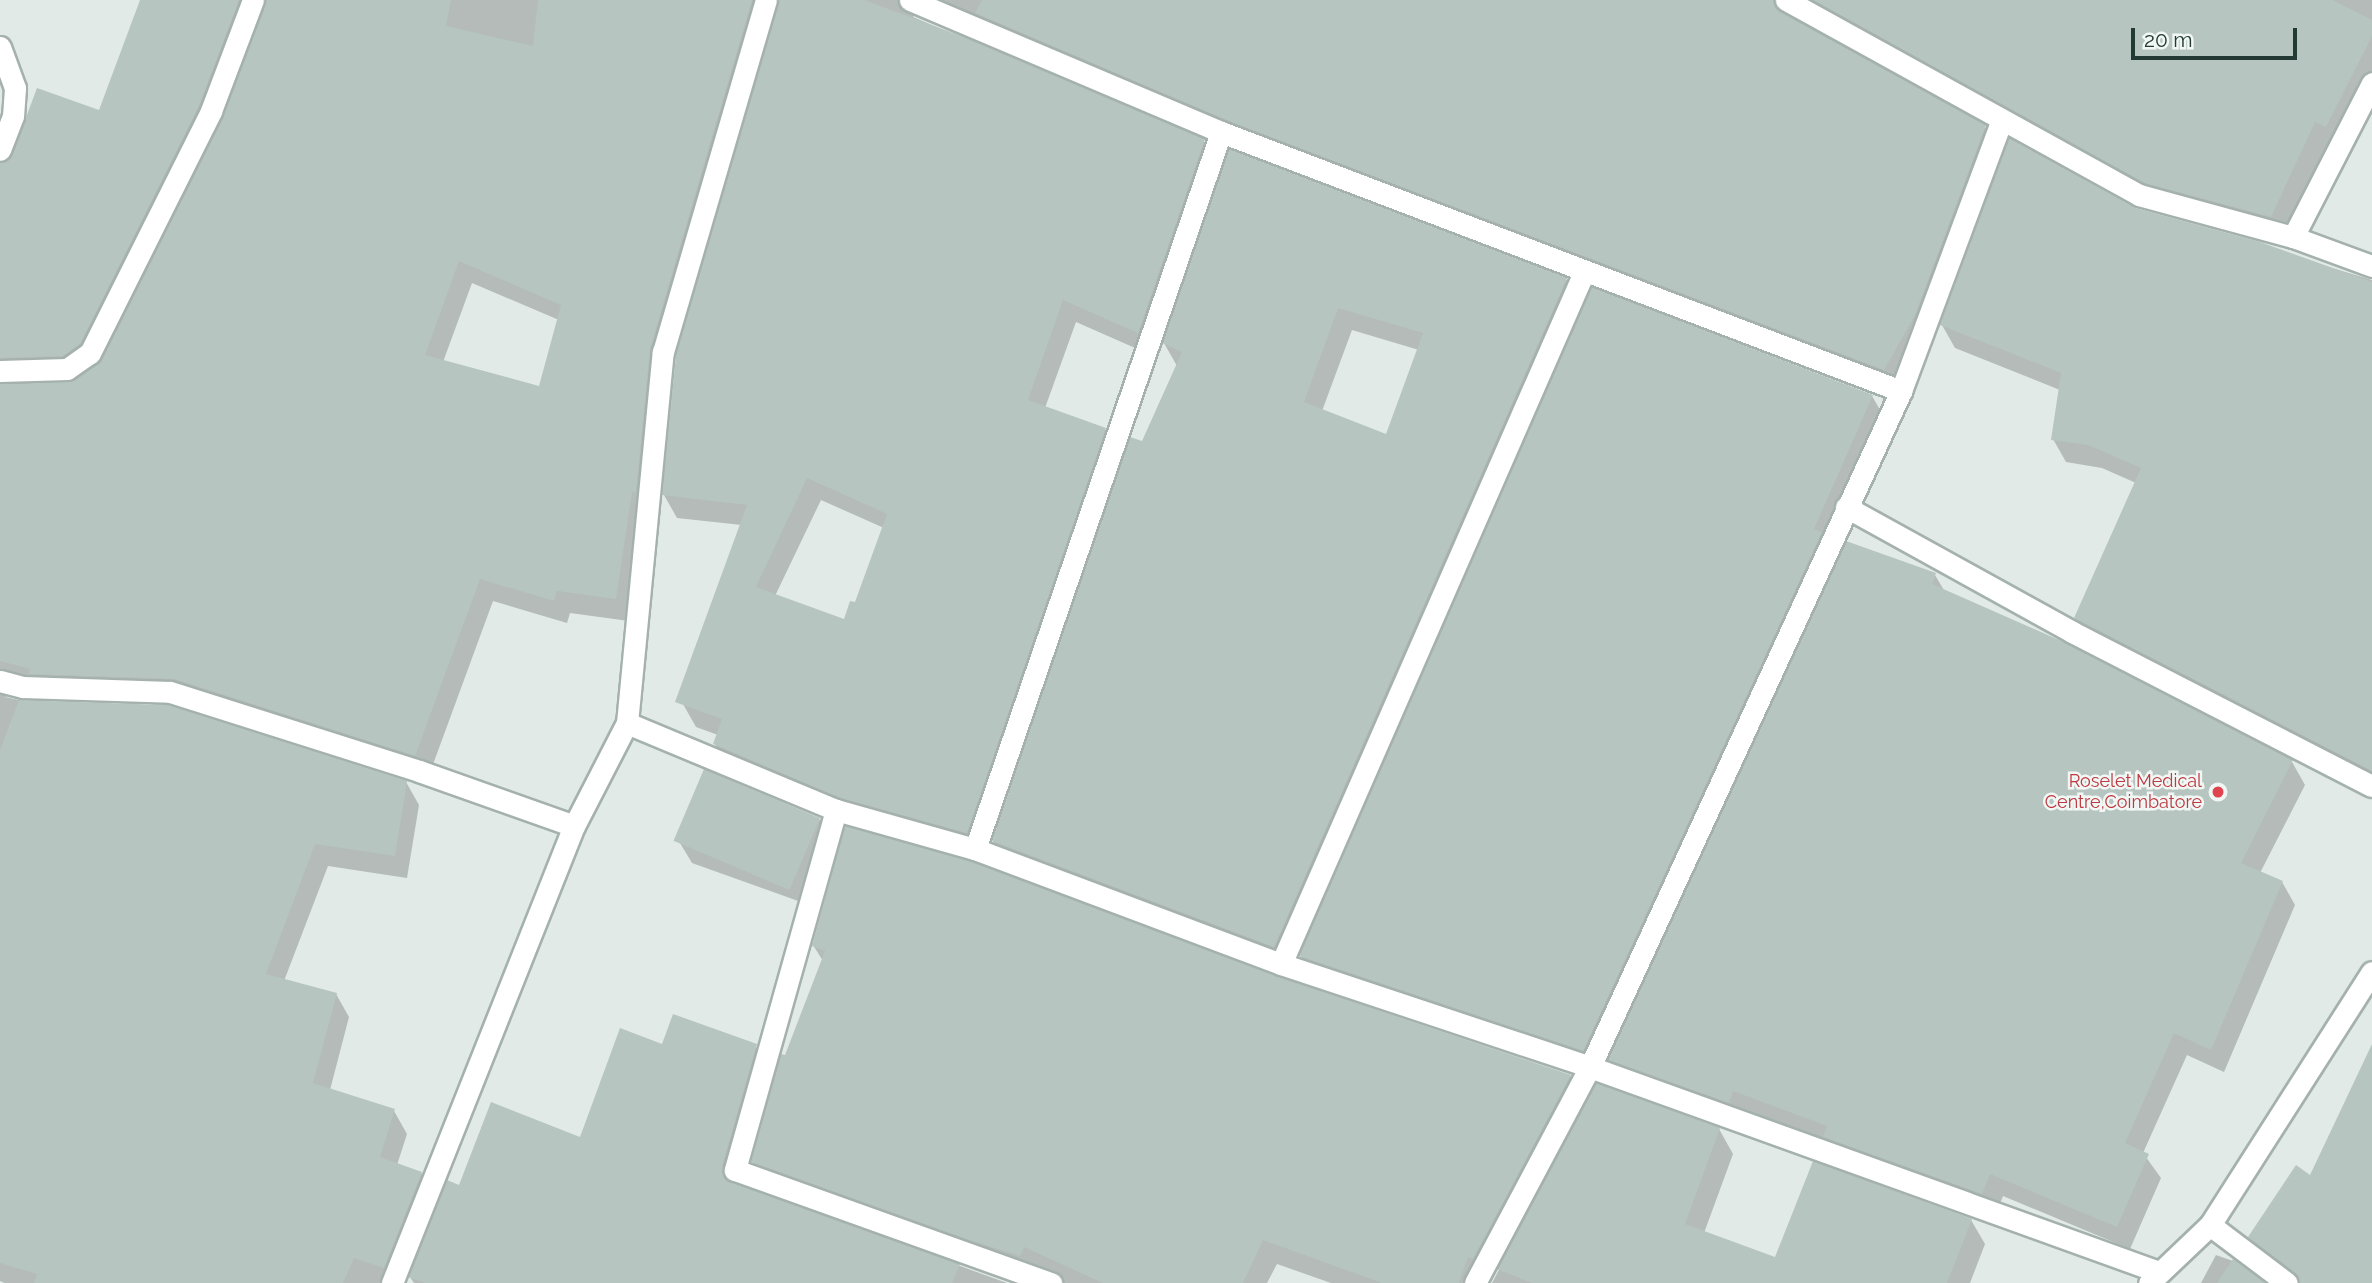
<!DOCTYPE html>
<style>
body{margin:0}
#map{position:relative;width:2372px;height:1283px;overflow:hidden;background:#e1eae6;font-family:Raleway,sans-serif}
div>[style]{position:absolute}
.shadow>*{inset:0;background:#0003}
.building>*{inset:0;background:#b6c5bf;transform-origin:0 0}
.roads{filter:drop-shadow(2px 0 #a4b1ad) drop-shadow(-2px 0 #a4b1ad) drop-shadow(0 2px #a4b1ad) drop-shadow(0 -2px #a4b1ad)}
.minor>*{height:21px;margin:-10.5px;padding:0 10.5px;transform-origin:10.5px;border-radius:10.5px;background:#fff}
.tertiary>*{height:21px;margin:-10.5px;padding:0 10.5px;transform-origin:10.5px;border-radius:10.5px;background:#fff}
.dots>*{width:19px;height:19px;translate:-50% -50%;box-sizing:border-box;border:4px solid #f1f7f4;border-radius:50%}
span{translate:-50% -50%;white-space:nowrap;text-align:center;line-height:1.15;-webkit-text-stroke:5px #f1f7f4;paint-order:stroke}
.health-label{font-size:18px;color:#be3a42}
.right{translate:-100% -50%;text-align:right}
.scale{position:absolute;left:2131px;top:28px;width:166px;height:32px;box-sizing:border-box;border:4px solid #233934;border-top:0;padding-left:9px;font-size:21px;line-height:24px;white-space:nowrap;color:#233934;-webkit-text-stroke:5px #f1f7f4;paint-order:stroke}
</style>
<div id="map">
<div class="shadow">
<i style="clip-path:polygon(evenodd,142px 0,2372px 0,2372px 84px,2339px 149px,2328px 143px,2284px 240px,2159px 205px,1800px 9px,1787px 17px,1985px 127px,1998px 150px,1900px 393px,916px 12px,913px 17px,1203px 141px,1217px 164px,1151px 355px,1076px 322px,1045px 408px,1104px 430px,1118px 453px,980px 855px,728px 767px,715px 744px,718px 735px,696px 727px,683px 704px,742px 525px,677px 518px,664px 495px,779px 8px,766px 20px,663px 372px,629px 621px,570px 613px,567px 623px,493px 601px,428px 778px,188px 702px,16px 691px,5px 697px,406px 782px,419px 805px,407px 878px,328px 866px,284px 981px,336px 994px,349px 1017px,330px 1090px,394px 1111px,407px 1134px,397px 1165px,421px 1173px,434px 1196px,400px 1283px,5px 1283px,0 1281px,0 383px,11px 383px,0 364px,0 117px,12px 138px,3px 164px,100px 113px,142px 0,266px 8px,224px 118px,99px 365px,91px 370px,211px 129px,254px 18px,266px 8px,142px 0,472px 283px,559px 320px,541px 388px,443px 362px,472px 283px,142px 0,77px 379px,69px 384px,37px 383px,37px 380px,77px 379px,142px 0,821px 500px,884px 528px,856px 605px,845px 622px,775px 596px,821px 500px)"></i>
<i style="clip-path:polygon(evenodd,1230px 151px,1566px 279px,1579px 302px,1287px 970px,1007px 864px,993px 841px,1143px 444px,1177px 366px,1164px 343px,1230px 151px,1352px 330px,1419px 350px,1387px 437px,1322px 411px,1352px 330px)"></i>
<i style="clip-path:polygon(2135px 209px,2372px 280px,2372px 789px,2090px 641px,2076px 618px,2136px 483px,2102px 468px,2066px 462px,2053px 439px,2060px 390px,1955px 348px,1942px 325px)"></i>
<i style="clip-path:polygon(1872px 396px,1886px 420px,1597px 1074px,1314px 980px,1301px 956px)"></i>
<i style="clip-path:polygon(1935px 575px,1945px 592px,2058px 641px,2292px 762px,2305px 785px,2260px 873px,2282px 882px,2295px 905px,2224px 1072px,2187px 1055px,2143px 1153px,2161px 1178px,2130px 1249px,2003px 1196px,1995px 1216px,1623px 1082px,1610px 1059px)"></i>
<i style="clip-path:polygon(819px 819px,831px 839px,812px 906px,692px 863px,680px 843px)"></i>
<i style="clip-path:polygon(813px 945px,1276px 978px,1570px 1076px,1584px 1100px,1487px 1283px,1331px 1283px,1277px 1264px,1267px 1283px,1038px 1283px,767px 1186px,753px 1162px,823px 961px)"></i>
<i style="clip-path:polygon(663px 1046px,755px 1046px,769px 1070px,737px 1185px,1007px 1283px,414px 1283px,410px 1277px,581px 1139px)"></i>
<i style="clip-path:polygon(2372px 1059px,2372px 1283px,2296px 1283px,2261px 1257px,2250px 1237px,2311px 1177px)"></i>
<i style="clip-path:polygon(1597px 1085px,1719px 1129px,1733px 1154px,1704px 1233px,1776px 1260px,1971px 1220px,1985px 1244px,1970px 1283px,1492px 1283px)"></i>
<i style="clip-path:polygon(2216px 1255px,2233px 1261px,2262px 1283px,2201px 1283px)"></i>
</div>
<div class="building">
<i style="clip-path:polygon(140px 0,239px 0,199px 106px,80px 344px,63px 356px,0 358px,0 163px,12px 155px,37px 88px,99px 110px)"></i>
<i style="clip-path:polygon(evenodd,266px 0,451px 0,446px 26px,533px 46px,538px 0,752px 0,650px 349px,636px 492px,632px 492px,616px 599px,557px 591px,554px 601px,480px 579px,415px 756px,174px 679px,29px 674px,30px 669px,0 661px,0 384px,68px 382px,101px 359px,223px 117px,266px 0,459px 261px,561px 305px,539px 386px,425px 355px,459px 261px)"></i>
<i style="clip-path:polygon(evenodd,779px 0,864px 0,964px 37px,1205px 139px,1138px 333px,1063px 300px,1028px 400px,1106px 428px,967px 833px,840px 798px,713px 744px,722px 719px,675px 702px,747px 505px,662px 495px,676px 354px,779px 0,807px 478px,887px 514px,855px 602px,850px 601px,844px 619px,756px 587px,807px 478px)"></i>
<i style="clip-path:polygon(982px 0,1773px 0,1780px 11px,1986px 125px,1915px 315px,1884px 370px,1226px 120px,975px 13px)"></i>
<i style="clip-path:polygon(1813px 0,2332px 0,2372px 20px,2372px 36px,2326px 127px,2315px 122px,2271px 217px,2144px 183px)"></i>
<i style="clip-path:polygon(2009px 138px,2135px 208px,2260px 242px,2372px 282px,2372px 771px,2074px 618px,2141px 468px,2088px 445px,2051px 440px,2061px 373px,1940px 325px)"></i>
<i style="clip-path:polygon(evenodd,1229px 149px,1567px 278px,1274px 947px,992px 841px,1130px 437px,1142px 441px,1182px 352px,1162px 343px,1229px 149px,1338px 308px,1423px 333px,1386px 434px,1304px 402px,1338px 308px)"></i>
<i style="clip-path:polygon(1592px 287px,1873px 395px,1814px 529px,1822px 532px,1583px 1051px,1299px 956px)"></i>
<i style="clip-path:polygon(1846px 541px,1936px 573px,1932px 584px,2059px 640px,2293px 760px,2241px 863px,2283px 881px,2211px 1050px,2174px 1033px,2125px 1143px,2149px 1154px,2117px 1227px,1990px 1174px,1982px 1194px,1823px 1137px,1827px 1126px,1733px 1091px,1729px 1103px,1608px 1060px)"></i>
<i style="clip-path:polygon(19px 700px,168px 705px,407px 781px,395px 856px,315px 844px,266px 974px,337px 993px,313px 1083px,395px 1109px,380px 1157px,422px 1172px,384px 1268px,354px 1258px,343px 1283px,34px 1283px,37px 1274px,0 1263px,0 750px)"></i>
<i style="left:704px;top:769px;width:126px;height:78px;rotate:23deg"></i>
<i style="clip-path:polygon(845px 826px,971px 861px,1276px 976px,1571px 1075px,1473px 1259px,1468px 1257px,1459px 1283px,1382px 1283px,1263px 1240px,1243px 1283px,1103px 1283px,1024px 1247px,1020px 1256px,969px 1240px,751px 1162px,781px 1054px,785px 1055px,825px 951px,812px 946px)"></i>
<i style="clip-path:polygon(673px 1014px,757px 1044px,722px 1166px,726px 1179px,960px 1264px,952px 1283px,425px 1283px,408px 1277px,447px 1180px,459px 1185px,491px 1102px,580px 1137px,620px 1028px,662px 1044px)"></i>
<i style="clip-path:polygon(2372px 1044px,2372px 1283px,2300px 1283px,2295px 1273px,2248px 1237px,2296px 1165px,2310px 1175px)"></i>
<i style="clip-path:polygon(1596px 1083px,1720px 1128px,1685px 1224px,1775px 1257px,1813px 1161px,1972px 1219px,1947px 1283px,1532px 1283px,1497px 1269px)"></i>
<i style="clip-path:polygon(2233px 1259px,2265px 1283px,2217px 1283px)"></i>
</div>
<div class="roads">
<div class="minor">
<i style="left:910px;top:0;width:338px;rotate:23deg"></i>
<i style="left:1221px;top:132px;width:728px;rotate:20.85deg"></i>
<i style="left:1786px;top:0;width:403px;rotate:28.9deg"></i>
<i style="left:2139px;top:195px;width:160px;rotate:15.3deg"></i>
<i style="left:2293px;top:237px;width:84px;rotate:20.2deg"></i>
<i style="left:0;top:47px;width:44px;rotate:69.9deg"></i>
<i style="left:15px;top:88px;width:28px;rotate:94deg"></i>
<i style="left:13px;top:116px;width:36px;rotate:111deg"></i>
<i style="left:2293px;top:237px;width:173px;rotate:-62.8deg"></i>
<i style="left:0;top:371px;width:67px;rotate:-1.7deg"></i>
<i style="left:67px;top:369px;width:28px;rotate:-35deg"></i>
<i style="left:90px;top:353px;width:271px;rotate:-63.4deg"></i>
<i style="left:211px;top:111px;width:119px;rotate:-69.3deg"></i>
<i style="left:1846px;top:507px;width:258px;rotate:28.9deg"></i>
<i style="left:2072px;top:632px;width:337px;rotate:27.2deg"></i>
<i style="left:0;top:681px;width:24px;rotate:15deg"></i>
<i style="left:23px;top:687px;width:147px;rotate:1.9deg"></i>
<i style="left:170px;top:692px;width:261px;rotate:17.6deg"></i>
<i style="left:419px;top:771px;width:164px;rotate:19.5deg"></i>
<i style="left:627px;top:723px;width:226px;rotate:22.6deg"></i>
<i style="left:836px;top:810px;width:144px;rotate:15.7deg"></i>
<i style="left:975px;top:849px;width:327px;rotate:20.6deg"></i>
<i style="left:1281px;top:964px;width:326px;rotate:18.4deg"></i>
<i style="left:1590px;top:1067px;width:605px;rotate:19.81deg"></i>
<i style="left:836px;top:810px;width:374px;rotate:105.7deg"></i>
<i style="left:735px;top:1170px;width:336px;rotate:19.7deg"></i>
<i style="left:975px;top:849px;width:758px;rotate:-71.06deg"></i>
<i style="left:1281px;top:964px;width:755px;rotate:-66.35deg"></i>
<i style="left:2210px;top:1225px;width:96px;rotate:37deg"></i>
<i style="left:392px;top:1283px;width:492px;rotate:-68.3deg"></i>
<i style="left:574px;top:826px;width:116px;rotate:-62.8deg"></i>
<i style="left:627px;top:723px;width:373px;rotate:-84.5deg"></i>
<i style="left:663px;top:352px;width:367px;rotate:-73.7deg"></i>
<i style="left:1475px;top:1283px;width:245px;rotate:-62deg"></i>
<i style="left:1590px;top:1067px;width:744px;rotate:-65.29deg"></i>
<i style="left:1901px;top:391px;width:289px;rotate:-69.6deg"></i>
</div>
<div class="tertiary">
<i style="left:2149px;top:1283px;width:84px;rotate:-43.6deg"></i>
<i style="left:2210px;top:1225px;width:300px;rotate:-57.4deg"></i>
</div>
</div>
<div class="dots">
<i style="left:2218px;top:792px;background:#e0444e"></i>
</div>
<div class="health-label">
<span class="right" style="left:2202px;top:792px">Roselet Medical<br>Centre,Coimbatore</span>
</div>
<div class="scale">20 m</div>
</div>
